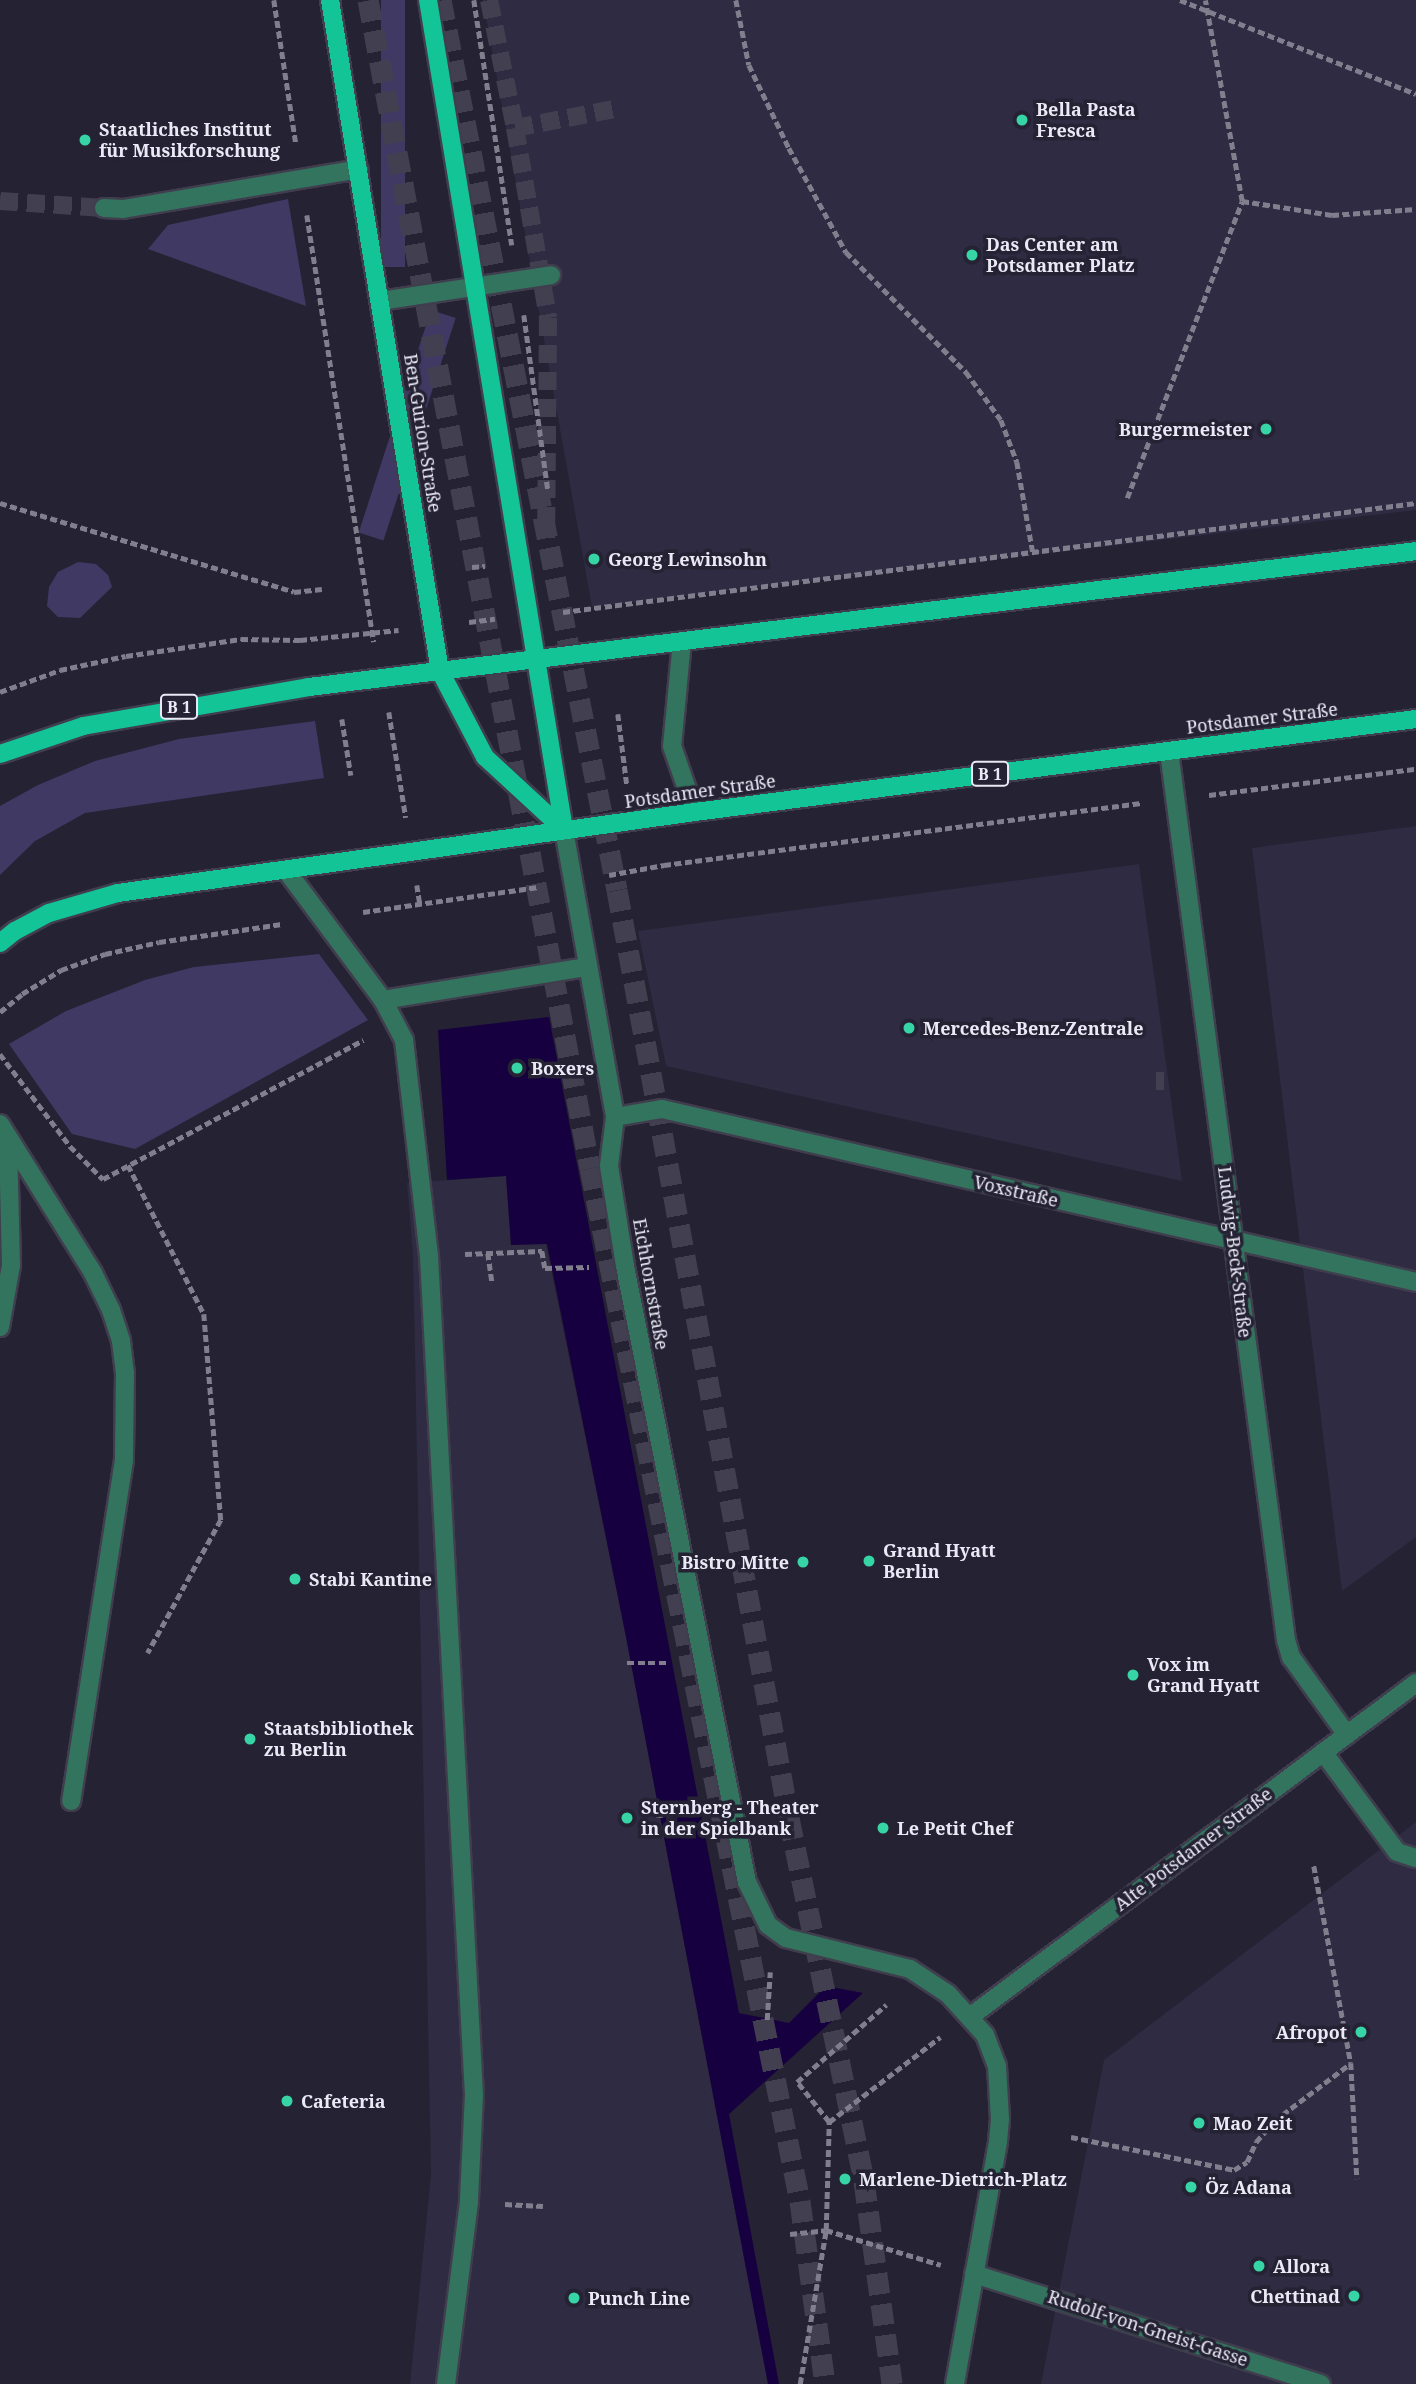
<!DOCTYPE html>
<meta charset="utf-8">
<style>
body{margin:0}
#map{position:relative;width:1416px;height:2384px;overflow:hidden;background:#242233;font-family:"Noto Serif",serif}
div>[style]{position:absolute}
.built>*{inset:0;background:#2e2b42}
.green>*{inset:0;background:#403963;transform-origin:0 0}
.water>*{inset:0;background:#17003f}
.minor-tunnel>*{height:18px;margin-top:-9px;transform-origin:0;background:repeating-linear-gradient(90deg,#424050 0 18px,transparent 0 27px)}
.highway-tunnel>*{height:21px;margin-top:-10.5px;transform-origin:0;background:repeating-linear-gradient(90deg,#424050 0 21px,transparent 0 31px)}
.path>*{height:4.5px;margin-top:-2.25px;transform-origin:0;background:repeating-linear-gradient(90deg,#817f8e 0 7px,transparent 0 10.5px)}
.roads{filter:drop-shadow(2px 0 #403e4e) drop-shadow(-2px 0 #403e4e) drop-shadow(0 2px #403e4e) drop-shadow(0 -2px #403e4e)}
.minor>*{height:18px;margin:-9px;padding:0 9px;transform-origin:9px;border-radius:9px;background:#33745e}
.major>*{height:18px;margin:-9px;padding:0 9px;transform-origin:9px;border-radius:9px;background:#13c497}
.dots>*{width:19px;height:19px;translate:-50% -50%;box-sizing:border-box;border:4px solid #242233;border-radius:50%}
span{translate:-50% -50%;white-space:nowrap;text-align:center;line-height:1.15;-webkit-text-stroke:7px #242233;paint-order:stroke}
.shield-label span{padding:2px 5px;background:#242233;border:2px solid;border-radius:5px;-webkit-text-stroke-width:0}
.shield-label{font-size:16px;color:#eae9f5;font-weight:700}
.poi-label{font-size:18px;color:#eae9f5;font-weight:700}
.left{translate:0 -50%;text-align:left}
.right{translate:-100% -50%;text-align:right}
.street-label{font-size:18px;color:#eae9f5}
</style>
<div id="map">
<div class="built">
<i style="clip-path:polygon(483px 0,1416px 0,1416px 510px,592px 607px)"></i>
<i style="clip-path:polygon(1416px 826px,1416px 1537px,1342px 1591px,1252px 848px)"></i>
<i style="clip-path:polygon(1139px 864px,1182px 1181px,666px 1066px,638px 931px)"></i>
<i style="clip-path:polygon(506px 1176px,511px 1244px,546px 1244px,626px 1637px,768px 2384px,410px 2384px,431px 2175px,413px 1254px,407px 1183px)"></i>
<i style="clip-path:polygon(1416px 1822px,1416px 2384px,1041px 2384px,1104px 2060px)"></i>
</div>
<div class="green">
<i style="left:381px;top:0;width:24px;height:267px"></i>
<i style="clip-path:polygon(288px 199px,306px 306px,148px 249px,168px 225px)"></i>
<i style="left:431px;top:310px;width:26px;height:234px;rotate:18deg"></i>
<i style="clip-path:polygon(78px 562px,96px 564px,108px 575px,112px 587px,80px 618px,58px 617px,47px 606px,49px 587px,58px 572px)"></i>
<i style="clip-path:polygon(315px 721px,324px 778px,85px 813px,35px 841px,0 875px,0 806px,38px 785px,95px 761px,179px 739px)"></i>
<i style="clip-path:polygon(319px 954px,368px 1020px,135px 1149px,72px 1134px,9px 1044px,66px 1011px,145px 980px,194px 967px)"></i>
</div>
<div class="water">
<i style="clip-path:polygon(549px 1017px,739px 2013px,789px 2023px,826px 1986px,863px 1993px,729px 2114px,779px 2384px,768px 2384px,626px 1637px,547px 1244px,511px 1245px,506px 1176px,447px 1180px,438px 1030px)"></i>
</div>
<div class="minor-tunnel">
<i style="left:489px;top:0;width:131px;rotate:78.5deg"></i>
<i style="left:515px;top:128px;width:193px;rotate:80.1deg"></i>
<i style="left:548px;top:318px;width:220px;rotate:90.5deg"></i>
<i style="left:515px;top:128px;width:102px;rotate:-10.8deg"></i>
<i style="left:0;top:201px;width:104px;rotate:3.9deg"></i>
<i style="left:1156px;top:1081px;width:8px"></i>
</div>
<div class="highway-tunnel">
<i style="left:368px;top:0;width:1189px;rotate:79.24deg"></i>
<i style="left:590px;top:1168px;width:1054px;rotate:78.51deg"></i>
<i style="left:800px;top:2201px;width:185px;rotate:82.2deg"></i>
<i style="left:441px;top:0;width:907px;rotate:78.81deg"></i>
<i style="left:617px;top:890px;width:944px;rotate:79.5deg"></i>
<i style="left:789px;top:1818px;width:371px;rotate:78.3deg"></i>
<i style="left:864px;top:2181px;width:205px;rotate:82.1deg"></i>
</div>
<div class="path">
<i style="left:274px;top:0;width:146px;rotate:81.3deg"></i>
<i style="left:474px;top:0;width:248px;rotate:81.2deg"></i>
<i style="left:736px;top:0;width:66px;rotate:78.7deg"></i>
<i style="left:749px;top:65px;width:92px;rotate:64.3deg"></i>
<i style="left:789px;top:148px;width:119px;rotate:61.3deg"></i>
<i style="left:846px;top:252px;width:170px;rotate:45deg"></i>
<i style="left:966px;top:372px;width:59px;rotate:53.9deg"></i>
<i style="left:1001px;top:420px;width:45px;rotate:69.1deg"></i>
<i style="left:1017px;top:462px;width:92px;rotate:80deg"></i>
<i style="left:1180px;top:0;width:254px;rotate:21.7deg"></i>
<i style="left:1242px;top:201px;width:91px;rotate:8.8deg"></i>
<i style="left:1332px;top:215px;width:84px;rotate:-4.1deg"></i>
<i style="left:307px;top:215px;width:432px;rotate:81.1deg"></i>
<i style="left:524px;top:315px;width:177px;rotate:82.2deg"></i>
<i style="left:1127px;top:498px;width:318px;rotate:-68.8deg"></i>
<i style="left:1242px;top:201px;width:204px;rotate:-100.4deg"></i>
<i style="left:0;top:503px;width:307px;rotate:16.8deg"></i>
<i style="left:294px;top:592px;width:28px;rotate:-6deg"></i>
<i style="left:472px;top:567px;width:13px;rotate:-4deg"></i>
<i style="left:563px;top:612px;width:860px;rotate:-7.28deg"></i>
<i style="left:469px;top:622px;width:26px;rotate:-7deg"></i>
<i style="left:0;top:692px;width:64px;rotate:-20.1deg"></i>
<i style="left:60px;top:670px;width:67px;rotate:-12deg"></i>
<i style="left:126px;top:656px;width:116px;rotate:-8.4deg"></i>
<i style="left:241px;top:639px;width:59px;rotate:1deg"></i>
<i style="left:300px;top:640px;width:99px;rotate:-5.8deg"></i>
<i style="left:389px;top:712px;width:107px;rotate:80.9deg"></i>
<i style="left:618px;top:714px;width:72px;rotate:82.8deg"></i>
<i style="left:342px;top:719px;width:57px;rotate:80.9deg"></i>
<i style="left:1209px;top:795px;width:209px;rotate:-7.2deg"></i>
<i style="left:609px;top:875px;width:56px;rotate:-10.3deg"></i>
<i style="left:664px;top:865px;width:481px;rotate:-7.4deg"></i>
<i style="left:417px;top:885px;width:19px;rotate:81deg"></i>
<i style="left:363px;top:912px;width:177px;rotate:-8.1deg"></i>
<i style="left:0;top:1012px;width:28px;rotate:-39deg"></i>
<i style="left:22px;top:994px;width:46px;rotate:-31.6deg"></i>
<i style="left:61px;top:970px;width:47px;rotate:-20deg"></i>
<i style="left:105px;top:954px;width:55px;rotate:-12.5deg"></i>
<i style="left:159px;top:942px;width:124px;rotate:-8.3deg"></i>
<i style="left:0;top:1054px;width:116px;rotate:52.7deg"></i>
<i style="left:70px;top:1146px;width:47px;rotate:45deg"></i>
<i style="left:103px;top:1179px;width:295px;rotate:-28.1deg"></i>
<i style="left:128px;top:1165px;width:167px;rotate:63deg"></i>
<i style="left:204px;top:1314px;width:207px;rotate:85.3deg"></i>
<i style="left:221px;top:1520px;width:152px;rotate:118.8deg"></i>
<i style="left:488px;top:1253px;width:30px;rotate:82deg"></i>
<i style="left:465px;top:1254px;width:77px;rotate:-2.2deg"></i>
<i style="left:542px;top:1251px;width:17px;rotate:80deg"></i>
<i style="left:545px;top:1268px;width:44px;rotate:-1.3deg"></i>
<i style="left:627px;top:1663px;width:41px"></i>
<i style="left:656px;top:1815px;width:41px;rotate:-2.8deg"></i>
<i style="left:1314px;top:1866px;width:200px;rotate:79.4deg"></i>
<i style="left:767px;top:2020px;width:48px;rotate:-86.4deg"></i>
<i style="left:829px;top:2122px;width:140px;rotate:-37.4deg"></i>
<i style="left:1071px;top:2137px;width:166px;rotate:11.4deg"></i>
<i style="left:1234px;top:2170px;width:15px;rotate:-32deg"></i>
<i style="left:1247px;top:2162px;width:22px;rotate:-66deg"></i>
<i style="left:1256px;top:2142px;width:28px;rotate:-49deg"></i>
<i style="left:1274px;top:2121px;width:96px;rotate:-37deg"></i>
<i style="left:1351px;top:2063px;width:116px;rotate:87deg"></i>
<i style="left:505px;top:2204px;width:38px;rotate:3deg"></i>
<i style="left:790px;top:2234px;width:36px;rotate:-6deg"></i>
<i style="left:826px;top:2230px;width:120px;rotate:16.9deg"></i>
<i style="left:800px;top:2384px;width:156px;rotate:-80.4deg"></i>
<i style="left:826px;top:2230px;width:108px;rotate:-88.4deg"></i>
<i style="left:829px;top:2122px;width:51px;rotate:-128.7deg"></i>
<i style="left:797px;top:2082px;width:118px;rotate:-40.9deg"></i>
</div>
<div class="roads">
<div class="minor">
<i style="left:104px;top:208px;width:19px;rotate:3deg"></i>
<i style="left:123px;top:209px;width:239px;rotate:-9.6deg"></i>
<i style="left:380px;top:301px;width:173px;rotate:-8.6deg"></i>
<i style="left:682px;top:641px;width:105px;rotate:95.4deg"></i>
<i style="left:672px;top:746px;width:70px;rotate:70.8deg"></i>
<i style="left:1169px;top:751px;width:897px;rotate:82.5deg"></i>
<i style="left:1286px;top:1640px;width:18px;rotate:74deg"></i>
<i style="left:1291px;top:1657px;width:96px;rotate:54.3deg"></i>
<i style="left:564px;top:830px;width:291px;rotate:79.9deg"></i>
<i style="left:615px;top:1117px;width:49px;rotate:97deg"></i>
<i style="left:609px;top:1166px;width:101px;rotate:80.9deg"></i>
<i style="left:625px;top:1266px;width:628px;rotate:78.8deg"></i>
<i style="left:747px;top:1882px;width:48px;rotate:64deg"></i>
<i style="left:768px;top:1925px;width:22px;rotate:36deg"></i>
<i style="left:786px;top:1938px;width:128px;rotate:14deg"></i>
<i style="left:910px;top:1969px;width:45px;rotate:33.3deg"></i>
<i style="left:948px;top:1994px;width:55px;rotate:47.9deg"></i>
<i style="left:985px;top:2035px;width:33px;rotate:69deg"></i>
<i style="left:997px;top:2066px;width:53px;rotate:86.8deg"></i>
<i style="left:1000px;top:2119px;width:23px;rotate:95deg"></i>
<i style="left:998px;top:2142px;width:246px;rotate:100.1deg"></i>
<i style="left:286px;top:870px;width:162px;rotate:53.3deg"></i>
<i style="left:383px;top:1000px;width:45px;rotate:62.3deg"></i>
<i style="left:404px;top:1040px;width:217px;rotate:83.4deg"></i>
<i style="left:429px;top:1256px;width:839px;rotate:86.93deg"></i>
<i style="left:474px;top:2094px;width:108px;rotate:92.7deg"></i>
<i style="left:469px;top:2202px;width:183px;rotate:97.2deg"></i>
<i style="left:383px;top:1000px;width:207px;rotate:-9.2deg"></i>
<i style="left:615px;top:1117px;width:48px;rotate:-9.7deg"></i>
<i style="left:662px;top:1109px;width:774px;rotate:12.92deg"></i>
<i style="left:0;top:1124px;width:176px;rotate:58deg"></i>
<i style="left:93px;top:1273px;width:41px;rotate:64.1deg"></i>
<i style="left:111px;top:1310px;width:33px;rotate:72deg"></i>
<i style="left:121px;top:1341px;width:32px;rotate:83deg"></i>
<i style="left:125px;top:1373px;width:87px;rotate:90.7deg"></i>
<i style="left:124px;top:1460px;width:345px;rotate:98.8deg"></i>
<i style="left:0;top:1327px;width:63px;rotate:-79.9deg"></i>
<i style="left:11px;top:1265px;width:125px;rotate:-91.4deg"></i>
<i style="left:1323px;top:1752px;width:124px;rotate:53.5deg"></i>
<i style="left:1397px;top:1852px;width:20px;rotate:18deg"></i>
<i style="left:971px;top:2016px;width:556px;rotate:-36.81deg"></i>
<i style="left:974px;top:2274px;width:364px;rotate:17.6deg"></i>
</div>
<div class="major">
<i style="left:330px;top:0;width:680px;rotate:80.69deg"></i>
<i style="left:440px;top:671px;width:97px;rotate:62.4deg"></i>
<i style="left:485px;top:757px;width:108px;rotate:42.7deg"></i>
<i style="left:428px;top:0;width:841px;rotate:80.69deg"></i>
<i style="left:0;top:754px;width:88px;rotate:-18.6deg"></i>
<i style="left:83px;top:726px;width:229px;rotate:-9.8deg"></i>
<i style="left:309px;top:687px;width:1115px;rotate:-7deg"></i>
<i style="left:0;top:943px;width:19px;rotate:-39deg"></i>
<i style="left:15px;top:931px;width:38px;rotate:-28deg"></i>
<i style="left:49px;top:913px;width:72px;rotate:-16.2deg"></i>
<i style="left:118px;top:893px;width:583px;rotate:-7.99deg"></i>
<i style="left:695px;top:812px;width:727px;rotate:-7.35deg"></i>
</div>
</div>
<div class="dots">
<i style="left:1022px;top:120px;background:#37d4a6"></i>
<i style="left:85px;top:140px;background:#37d4a6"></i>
<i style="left:972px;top:255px;background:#37d4a6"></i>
<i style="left:1266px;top:429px;background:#37d4a6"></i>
<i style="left:594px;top:559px;background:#37d4a6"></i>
<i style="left:909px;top:1028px;background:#37d4a6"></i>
<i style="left:517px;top:1068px;background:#37d4a6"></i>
<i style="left:869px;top:1561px;background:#37d4a6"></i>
<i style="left:803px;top:1562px;background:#37d4a6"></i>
<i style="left:295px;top:1579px;background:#37d4a6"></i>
<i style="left:1133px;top:1675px;background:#37d4a6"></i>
<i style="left:250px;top:1739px;background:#37d4a6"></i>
<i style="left:627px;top:1818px;background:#37d4a6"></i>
<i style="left:883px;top:1828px;background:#37d4a6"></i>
<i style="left:1361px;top:2032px;background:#37d4a6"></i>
<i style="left:287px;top:2101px;background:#37d4a6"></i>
<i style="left:1199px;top:2123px;background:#37d4a6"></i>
<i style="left:845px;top:2179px;background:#37d4a6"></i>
<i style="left:1191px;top:2187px;background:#37d4a6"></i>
<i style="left:1259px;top:2266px;background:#37d4a6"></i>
<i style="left:1354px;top:2296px;background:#37d4a6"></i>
<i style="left:574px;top:2298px;background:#37d4a6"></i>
</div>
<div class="shield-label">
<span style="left:179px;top:707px">B 1</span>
<span style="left:990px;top:774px">B 1</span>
</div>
<div class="poi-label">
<span class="left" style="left:1036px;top:120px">Bella Pasta<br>Fresca</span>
<span class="left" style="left:99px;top:140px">Staatliches Institut<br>für Musikforschung</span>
<span class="left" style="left:986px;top:255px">Das Center am<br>Potsdamer Platz</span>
<span class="right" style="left:1252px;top:429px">Burgermeister</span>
<span class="left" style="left:608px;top:559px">Georg Lewinsohn</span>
<span class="left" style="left:923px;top:1028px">Mercedes-Benz-Zentrale</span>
<span class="left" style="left:531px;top:1068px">Boxers</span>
<span class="left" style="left:883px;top:1561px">Grand Hyatt<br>Berlin</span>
<span class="right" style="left:789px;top:1562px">Bistro Mitte</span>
<span class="left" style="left:309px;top:1579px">Stabi Kantine</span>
<span class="left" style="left:1147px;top:1675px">Vox im<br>Grand Hyatt</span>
<span class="left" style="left:264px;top:1739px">Staatsbibliothek<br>zu Berlin</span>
<span class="left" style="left:641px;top:1818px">Sternberg - Theater<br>in der Spielbank</span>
<span class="left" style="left:897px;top:1828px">Le Petit Chef</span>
<span class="right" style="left:1347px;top:2032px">Afropot</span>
<span class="left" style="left:301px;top:2101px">Cafeteria</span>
<span class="left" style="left:1213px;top:2123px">Mao Zeit</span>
<span class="left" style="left:859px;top:2179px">Marlene-Dietrich-Platz</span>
<span class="left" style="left:1205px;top:2187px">Öz Adana</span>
<span class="left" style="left:1273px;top:2266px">Allora</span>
<span class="right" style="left:1340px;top:2296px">Chettinad</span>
<span class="left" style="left:588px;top:2298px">Punch Line</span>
</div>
<div class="street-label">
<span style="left:423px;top:433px;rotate:81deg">Ben-Gurion-Straße</span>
<span style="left:1262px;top:718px;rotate:-7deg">Potsdamer Straße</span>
<span style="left:700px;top:791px;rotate:-8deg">Potsdamer Straße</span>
<span style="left:1016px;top:1191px;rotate:13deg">Voxstraße</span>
<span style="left:1235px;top:1252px;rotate:83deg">Ludwig-Beck-Straße</span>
<span style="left:651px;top:1284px;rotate:80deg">Eichhornstraße</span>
<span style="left:1193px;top:1849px;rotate:-37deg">Alte Potsdamer Straße</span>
<span style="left:1148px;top:2328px;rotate:18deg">Rudolf-von-Gneist-Gasse</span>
</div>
</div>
